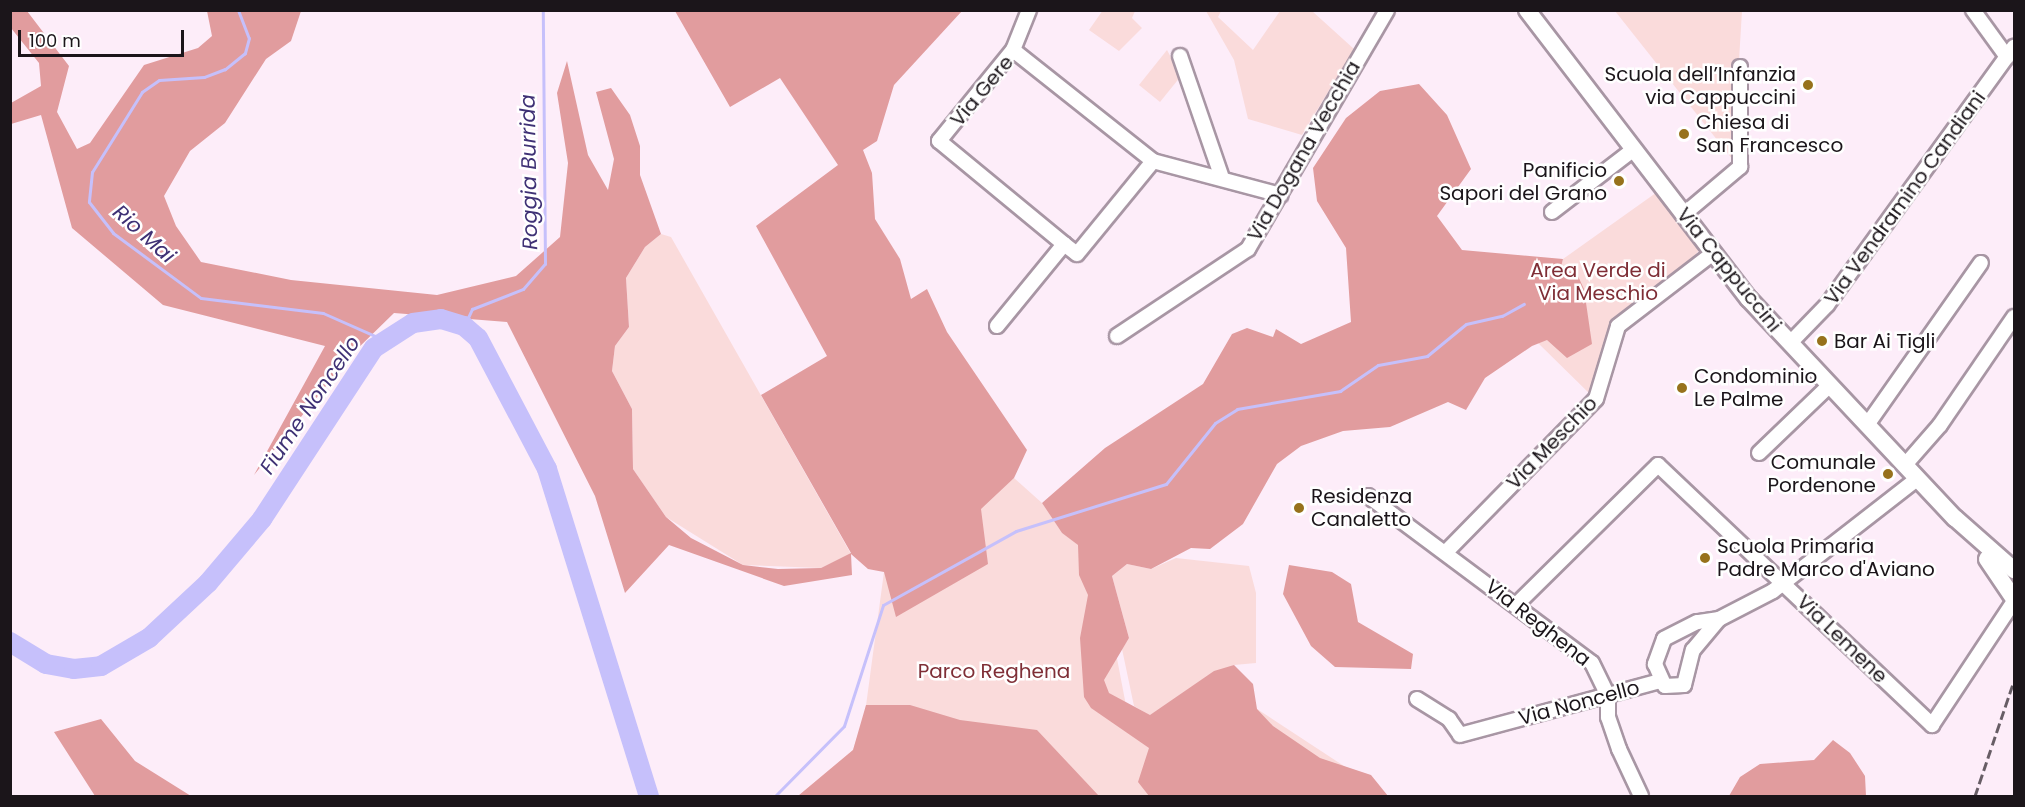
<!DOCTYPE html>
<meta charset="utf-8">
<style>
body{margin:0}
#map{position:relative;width:2025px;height:807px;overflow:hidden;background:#fdedf9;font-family:Poppins,sans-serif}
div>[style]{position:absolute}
.green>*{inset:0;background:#fadbdb}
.forest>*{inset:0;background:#e19c9e}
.stream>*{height:3px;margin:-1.5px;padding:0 1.5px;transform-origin:1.5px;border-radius:1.5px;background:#c6c0fb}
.river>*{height:20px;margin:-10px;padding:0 10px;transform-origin:10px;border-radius:10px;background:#c6c0fb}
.roads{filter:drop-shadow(2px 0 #a896a4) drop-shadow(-2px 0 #a896a4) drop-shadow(0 2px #a896a4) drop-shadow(0 -2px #a896a4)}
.minor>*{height:14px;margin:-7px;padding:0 7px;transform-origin:7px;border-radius:7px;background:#fff}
.major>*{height:16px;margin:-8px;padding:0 8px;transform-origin:8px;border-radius:8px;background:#fff}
.rail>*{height:3px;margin-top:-1.5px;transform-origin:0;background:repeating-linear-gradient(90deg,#675d65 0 9px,transparent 0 13.5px)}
.dots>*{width:16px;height:16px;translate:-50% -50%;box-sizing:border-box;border:3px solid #fff;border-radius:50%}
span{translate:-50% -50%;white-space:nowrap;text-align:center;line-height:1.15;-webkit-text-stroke:5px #fff;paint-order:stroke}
.poi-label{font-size:20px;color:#1b151a}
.right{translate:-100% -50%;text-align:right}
.left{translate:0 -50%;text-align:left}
.street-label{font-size:20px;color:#1b151a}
.park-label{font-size:20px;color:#7f2e36}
.water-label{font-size:21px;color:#3f3175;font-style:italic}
.frame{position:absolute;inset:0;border:12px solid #1b151a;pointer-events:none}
.scale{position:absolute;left:18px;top:30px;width:166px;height:27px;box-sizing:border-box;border:3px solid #1b151a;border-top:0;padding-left:8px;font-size:18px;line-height:21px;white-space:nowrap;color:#1b151a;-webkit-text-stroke:4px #fff;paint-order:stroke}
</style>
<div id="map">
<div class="green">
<i style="clip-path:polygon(1103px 10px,1135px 11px,1132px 18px,1142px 28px,1119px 51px,1089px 30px)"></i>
<i style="clip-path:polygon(1206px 11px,1221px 11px,1218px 17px,1253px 50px,1280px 11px,1312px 11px,1354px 49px,1302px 135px,1248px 119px,1234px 60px)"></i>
<i style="clip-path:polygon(1615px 11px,1742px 11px,1733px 160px)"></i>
<i style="clip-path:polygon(1167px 50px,1181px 76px,1160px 102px,1139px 85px)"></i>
<i style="clip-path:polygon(1660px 190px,1702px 247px,1684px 268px,1609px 327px,1593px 397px,1538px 343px,1563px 259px)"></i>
<i style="clip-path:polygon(661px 234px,671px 237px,851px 554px,821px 568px,743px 565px,666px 517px,633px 469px,632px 409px,612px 371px,615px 346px,629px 327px,626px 278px,645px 247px)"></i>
<i style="clip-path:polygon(1014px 478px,1042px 503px,1062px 533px,1098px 559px,1128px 716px,1149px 715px,1134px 706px,1122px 649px,1129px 638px,1112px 576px,1127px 564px,1151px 569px,1176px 558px,1249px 566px,1256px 593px,1256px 663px,1234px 665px,1151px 715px,1225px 688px,1347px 768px,1376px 796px,798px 796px,853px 750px,865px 713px,884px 572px)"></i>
</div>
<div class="forest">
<i style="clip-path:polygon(11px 10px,27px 11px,69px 66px,57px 112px,77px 149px,90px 143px,144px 65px,198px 48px,212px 36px,207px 11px,301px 11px,291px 41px,266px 59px,225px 123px,190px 151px,164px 196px,176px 226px,201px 262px,291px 280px,437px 295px,516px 276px,560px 237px,568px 163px,557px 93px,567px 61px,588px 155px,608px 190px,614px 159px,596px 92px,611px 88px,630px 115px,640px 146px,640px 175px,661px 234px,645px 247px,626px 278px,629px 327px,615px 346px,612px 371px,632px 409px,633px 469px,666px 517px,691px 538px,743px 565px,778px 569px,821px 568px,851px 553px,761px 395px,827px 356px,756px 226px,838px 165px,780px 78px,730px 107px,675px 11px,962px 11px,894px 85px,877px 141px,863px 150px,872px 173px,875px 219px,900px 259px,911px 299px,927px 289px,947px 332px,1027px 450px,1014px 478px,981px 509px,988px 564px,896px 617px,884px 572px,868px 569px,851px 554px,852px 575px,784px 586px,669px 545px,625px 593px,595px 496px,507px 322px,394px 313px,351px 355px,254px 475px,325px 346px,163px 305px,72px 228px,41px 115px,11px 124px,11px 103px,41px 86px,39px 63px,11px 28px)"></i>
<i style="clip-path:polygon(1419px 84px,1447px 115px,1471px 169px,1437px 216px,1462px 250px,1563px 259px,1560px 271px,1576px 272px,1584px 289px,1592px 344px,1567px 358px,1547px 340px,1532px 346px,1485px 378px,1466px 410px,1448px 402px,1390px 427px,1343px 431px,1301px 446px,1277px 464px,1243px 524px,1210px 549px,1191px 548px,1151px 569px,1127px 564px,1112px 576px,1129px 638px,1104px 680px,1109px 693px,1150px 715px,1214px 671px,1234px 665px,1253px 684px,1257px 709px,1273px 726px,1320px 758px,1371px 775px,1388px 796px,1149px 796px,1138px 782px,1149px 748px,1091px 708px,1084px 697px,1080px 638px,1088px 595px,1079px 575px,1078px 545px,1062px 533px,1042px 503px,1105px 448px,1203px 384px,1232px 334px,1247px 328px,1273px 337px,1276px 329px,1301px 344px,1351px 322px,1346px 248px,1317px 201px,1313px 168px,1346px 118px,1380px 91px)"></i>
<i style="clip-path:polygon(1289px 565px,1332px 572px,1351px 584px,1358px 622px,1413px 654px,1411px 669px,1335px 667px,1311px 646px,1283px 594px)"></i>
<i style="clip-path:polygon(866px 705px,910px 705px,960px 720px,1037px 730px,1099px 796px,798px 796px,853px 750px)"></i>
<i style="clip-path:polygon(101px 719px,135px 761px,191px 796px,95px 796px,54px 732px)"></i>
<i style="clip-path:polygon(1833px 740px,1850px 753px,1865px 776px,1866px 796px,1729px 796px,1740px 777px,1760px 764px,1814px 760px)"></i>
</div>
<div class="stream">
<i style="left:238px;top:10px;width:30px;rotate:69deg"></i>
<i style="left:249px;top:38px;width:16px;rotate:105deg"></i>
<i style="left:245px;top:53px;width:26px;rotate:141deg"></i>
<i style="left:225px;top:69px;width:22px;rotate:159deg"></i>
<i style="left:204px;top:77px;width:45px;rotate:176.2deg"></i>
<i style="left:159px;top:80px;width:21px;rotate:145deg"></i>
<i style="left:142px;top:92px;width:94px;rotate:122deg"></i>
<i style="left:92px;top:172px;width:30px;rotate:96deg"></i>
<i style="left:89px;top:202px;width:39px;rotate:52deg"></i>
<i style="left:113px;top:233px;width:109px;rotate:36.5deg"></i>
<i style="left:201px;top:298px;width:123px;rotate:7deg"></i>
<i style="left:323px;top:313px;width:64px;rotate:23.8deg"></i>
<i style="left:464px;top:326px;width:19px;rotate:-65deg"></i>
<i style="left:472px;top:309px;width:55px;rotate:-21.4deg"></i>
<i style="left:523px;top:289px;width:33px;rotate:-49deg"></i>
<i style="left:545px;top:264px;width:254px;rotate:-90.5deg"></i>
<i style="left:775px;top:796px;width:98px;rotate:-45.4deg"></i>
<i style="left:844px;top:726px;width:127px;rotate:-72.1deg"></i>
<i style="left:883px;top:605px;width:152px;rotate:-29.1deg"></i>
<i style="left:1016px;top:531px;width:157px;rotate:-17.4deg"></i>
<i style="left:1166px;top:484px;width:78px;rotate:-51.2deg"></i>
<i style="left:1215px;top:423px;width:26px;rotate:-32deg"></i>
<i style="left:1237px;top:409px;width:105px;rotate:-9.9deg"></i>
<i style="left:1340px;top:391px;width:46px;rotate:-34.4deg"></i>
<i style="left:1378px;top:365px;width:50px;rotate:-10.4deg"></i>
<i style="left:1427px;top:356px;width:50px;rotate:-39.4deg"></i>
<i style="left:1466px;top:324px;width:37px;rotate:-13deg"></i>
<i style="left:1502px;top:316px;width:25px;rotate:-29deg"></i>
</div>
<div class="river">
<i style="left:10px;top:642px;width:42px;rotate:31.4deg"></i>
<i style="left:46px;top:664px;width:28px;rotate:10deg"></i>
<i style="left:74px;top:669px;width:27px;rotate:-6deg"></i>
<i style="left:101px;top:666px;width:56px;rotate:-30.3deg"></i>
<i style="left:149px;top:638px;width:81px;rotate:-43deg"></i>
<i style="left:208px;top:583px;width:84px;rotate:-49.8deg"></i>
<i style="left:262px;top:519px;width:204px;rotate:-56.8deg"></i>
<i style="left:374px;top:348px;width:46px;rotate:-32.7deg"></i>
<i style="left:413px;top:323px;width:28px;rotate:-8deg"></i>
<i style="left:441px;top:319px;width:24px;rotate:17deg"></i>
<i style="left:464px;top:326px;width:18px;rotate:41deg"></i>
<i style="left:478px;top:338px;width:148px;rotate:62.2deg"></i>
<i style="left:547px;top:469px;width:343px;rotate:72.7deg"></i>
</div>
<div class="roads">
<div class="minor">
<i style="left:1973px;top:10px;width:58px;rotate:54.1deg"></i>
<i style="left:1013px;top:50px;width:43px;rotate:-68.2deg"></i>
<i style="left:1180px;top:56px;width:126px;rotate:71deg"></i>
<i style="left:1552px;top:212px;width:103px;rotate:-37.5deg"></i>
<i style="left:1683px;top:215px;width:75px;rotate:-40.1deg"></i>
<i style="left:1740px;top:167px;width:100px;rotate:-90deg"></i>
<i style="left:1064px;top:244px;width:162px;rotate:-140.5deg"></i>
<i style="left:939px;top:141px;width:117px;rotate:-50.9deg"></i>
<i style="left:1013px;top:50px;width:179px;rotate:38.4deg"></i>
<i style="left:1153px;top:161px;width:132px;rotate:14.9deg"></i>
<i style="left:997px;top:326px;width:106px;rotate:-50.7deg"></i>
<i style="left:1064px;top:244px;width:16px;rotate:38deg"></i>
<i style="left:1077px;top:254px;width:120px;rotate:-50.7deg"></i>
<i style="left:1117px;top:336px;width:157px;rotate:-33.6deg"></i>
<i style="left:1248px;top:249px;width:276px;rotate:-59.8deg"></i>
<i style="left:1790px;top:343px;width:53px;rotate:-45.8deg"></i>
<i style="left:1827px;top:305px;width:319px;rotate:-54.1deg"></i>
<i style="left:1867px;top:425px;width:198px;rotate:-54.9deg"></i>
<i style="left:1759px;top:453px;width:98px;rotate:-43.8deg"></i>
<i style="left:1905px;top:465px;width:53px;rotate:-48.8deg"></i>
<i style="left:1940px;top:425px;width:131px;rotate:-55.6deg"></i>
<i style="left:1368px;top:496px;width:279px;rotate:36.7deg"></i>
<i style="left:1592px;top:663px;width:37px;rotate:64deg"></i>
<i style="left:1608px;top:696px;width:21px;rotate:90deg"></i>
<i style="left:1608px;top:717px;width:34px;rotate:71deg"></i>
<i style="left:1619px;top:749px;width:52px;rotate:64.9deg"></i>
<i style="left:1446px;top:552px;width:214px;rotate:-45.6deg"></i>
<i style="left:1596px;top:399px;width:76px;rotate:-73.2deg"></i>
<i style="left:1618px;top:326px;width:120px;rotate:-37.5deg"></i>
<i style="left:1517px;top:604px;width:198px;rotate:-44.6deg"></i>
<i style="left:1658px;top:465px;width:378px;rotate:43.5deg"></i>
<i style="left:1932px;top:725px;width:149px;rotate:-56.5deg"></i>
<i style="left:1719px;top:619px;width:22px;rotate:172deg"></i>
<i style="left:1697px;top:622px;width:37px;rotate:153deg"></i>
<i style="left:1664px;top:639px;width:27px;rotate:110deg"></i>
<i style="left:1655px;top:664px;width:24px;rotate:66deg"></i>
<i style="left:1665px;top:686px;width:19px;rotate:-3deg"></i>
<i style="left:1684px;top:685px;width:36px;rotate:-76deg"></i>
<i style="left:1693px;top:650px;width:40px;rotate:-50deg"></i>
<i style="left:1719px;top:619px;width:61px;rotate:-27.4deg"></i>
<i style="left:1773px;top:591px;width:182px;rotate:-37.9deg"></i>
<i style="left:1417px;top:699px;width:38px;rotate:32deg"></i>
<i style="left:1449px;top:719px;width:19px;rotate:55deg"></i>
<i style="left:1460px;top:735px;width:207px;rotate:-15.1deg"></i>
</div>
<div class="major">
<i style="left:1527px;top:10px;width:364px;rotate:52.5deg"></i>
<i style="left:1749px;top:299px;width:301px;rotate:46.8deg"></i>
<i style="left:1955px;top:518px;width:79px;rotate:41.4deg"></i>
<i style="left:1987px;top:559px;width:48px;rotate:56deg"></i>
</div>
</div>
<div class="rail">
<i style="left:1975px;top:796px;width:121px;rotate:-71.3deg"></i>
</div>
<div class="dots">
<i style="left:1808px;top:85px;background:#97721c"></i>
<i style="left:1684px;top:134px;background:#97721c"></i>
<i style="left:1619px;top:181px;background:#97721c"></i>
<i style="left:1822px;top:341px;background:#97721c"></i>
<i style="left:1682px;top:388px;background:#97721c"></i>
<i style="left:1888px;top:474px;background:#97721c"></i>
<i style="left:1299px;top:508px;background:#97721c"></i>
<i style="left:1705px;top:558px;background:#97721c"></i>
</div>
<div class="poi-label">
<span class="right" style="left:1796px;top:86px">Scuola dell’Infanzia<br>via Cappuccini</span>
<span class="left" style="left:1696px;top:134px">Chiesa di<br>San Francesco</span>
<span class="right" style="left:1607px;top:182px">Panificio<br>Sapori del Grano</span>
<span class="left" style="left:1834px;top:341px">Bar Ai Tigli</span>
<span class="left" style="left:1694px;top:388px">Condominio<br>Le Palme</span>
<span class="right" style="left:1876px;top:474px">Comunale<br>Pordenone</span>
<span class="left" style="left:1311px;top:508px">Residenza<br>Canaletto</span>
<span class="left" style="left:1717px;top:558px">Scuola Primaria<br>Padre Marco d'Aviano</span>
</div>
<div class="street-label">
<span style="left:982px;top:91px;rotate:-50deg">Via Gere</span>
<span style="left:1304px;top:151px;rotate:-60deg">Via Dogana Vecchia</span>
<span style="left:1905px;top:198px;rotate:-54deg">Via Vendramino Candiani</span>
<span style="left:1729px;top:270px;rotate:51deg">Via Cappuccini</span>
<span style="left:1552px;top:443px;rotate:-46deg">Via Meschio</span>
<span style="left:1538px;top:623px;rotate:38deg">Via Reghena</span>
<span style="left:1842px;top:639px;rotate:44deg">Via Lemene</span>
<span style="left:1579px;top:703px;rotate:-15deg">Via Noncello</span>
</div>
<div class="park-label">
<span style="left:1598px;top:282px">Area Verde di<br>Via Meschio</span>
<span style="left:994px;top:671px">Parco Reghena</span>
</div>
<div class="water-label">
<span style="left:529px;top:172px;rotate:-91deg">Roggia Burrida</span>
<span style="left:144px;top:234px;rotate:42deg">Rio Mai</span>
<span style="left:310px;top:405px;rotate:-56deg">Fiume Noncello</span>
</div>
<div class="frame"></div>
<div class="scale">100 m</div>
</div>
